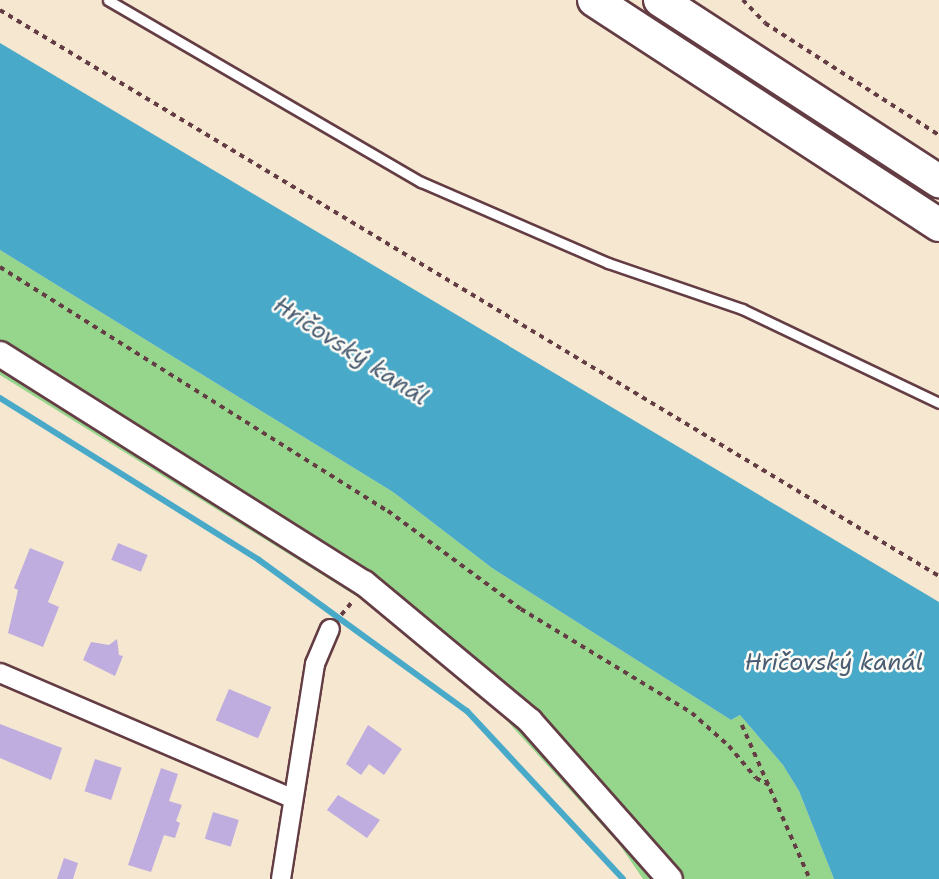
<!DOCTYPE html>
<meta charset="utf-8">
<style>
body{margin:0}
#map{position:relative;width:939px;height:879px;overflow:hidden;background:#f6e7d1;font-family:"Shantell Sans",sans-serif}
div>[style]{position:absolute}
.green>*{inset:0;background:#95d58c}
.water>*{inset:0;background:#49a9c8}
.stream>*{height:6px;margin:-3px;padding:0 3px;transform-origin:3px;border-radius:3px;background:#49a9c8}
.building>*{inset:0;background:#beadde;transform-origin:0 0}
.path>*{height:3.5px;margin-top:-1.75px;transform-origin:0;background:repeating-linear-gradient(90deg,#643d44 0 5px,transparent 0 10px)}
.roads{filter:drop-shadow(2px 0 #643d44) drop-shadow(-2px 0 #643d44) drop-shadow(0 2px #643d44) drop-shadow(0 -2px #643d44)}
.service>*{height:9px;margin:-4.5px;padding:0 4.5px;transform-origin:4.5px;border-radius:4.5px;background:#fff}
.minor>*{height:18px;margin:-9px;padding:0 9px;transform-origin:9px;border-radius:9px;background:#fff}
.secondary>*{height:24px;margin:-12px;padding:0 12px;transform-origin:12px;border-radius:12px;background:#fff}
.motorway>*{height:32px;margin:-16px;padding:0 16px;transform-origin:16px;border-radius:16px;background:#fff}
span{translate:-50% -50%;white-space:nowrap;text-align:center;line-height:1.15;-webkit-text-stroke:5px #fdfcf7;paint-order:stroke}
.water-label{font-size:23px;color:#4a5d72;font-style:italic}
</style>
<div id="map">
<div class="green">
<i style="clip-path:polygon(0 250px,393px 492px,492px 568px,731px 720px,740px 715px,783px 765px,799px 791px,834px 879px,643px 879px,619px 844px,499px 712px,374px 607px,0 375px)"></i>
</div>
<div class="water">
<i style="clip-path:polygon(0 43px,939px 602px,939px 879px,834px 879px,799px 791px,783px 765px,740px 715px,731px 720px,492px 568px,393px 492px,0 250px)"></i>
</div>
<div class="stream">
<i style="left:0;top:398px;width:305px;rotate:32deg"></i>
<i style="left:259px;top:560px;width:257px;rotate:36deg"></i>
<i style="left:467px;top:711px;width:229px;rotate:47.1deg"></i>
</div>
<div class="building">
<i style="left:118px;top:543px;width:32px;height:18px;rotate:22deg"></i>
<i style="clip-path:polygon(30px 548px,64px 562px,48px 602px,59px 607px,43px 647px,8px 633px,18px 590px,14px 588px)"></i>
<i style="clip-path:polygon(117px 639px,119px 655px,123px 656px,115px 676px,83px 660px,91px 642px,109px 645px)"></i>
<i style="left:229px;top:689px;width:46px;height:34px;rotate:23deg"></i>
<i style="clip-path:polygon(0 724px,62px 748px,51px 780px,0 758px)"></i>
<i style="clip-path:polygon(368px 725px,402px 749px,384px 775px,369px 764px,361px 775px,346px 764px)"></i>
<i style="left:95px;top:759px;width:28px;height:34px;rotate:18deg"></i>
<i style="clip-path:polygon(161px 768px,178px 774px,169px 801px,182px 805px,176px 821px,180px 823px,175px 838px,164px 835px,151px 872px,128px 865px)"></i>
<i style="clip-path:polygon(338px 795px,380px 820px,367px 838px,327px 810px)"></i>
<i style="left:213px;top:812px;width:27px;height:28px;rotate:17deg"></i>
<i style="clip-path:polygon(64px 858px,78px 863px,73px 879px,57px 879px)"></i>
</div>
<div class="path">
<i style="left:743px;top:0;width:32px;rotate:46deg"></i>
<i style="left:765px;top:23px;width:207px;rotate:32.8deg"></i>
<i style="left:0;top:10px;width:1096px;rotate:31.08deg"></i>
<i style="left:0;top:267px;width:458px;rotate:32.2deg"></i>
<i style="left:388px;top:511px;width:165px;rotate:36.4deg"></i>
<i style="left:521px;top:609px;width:200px;rotate:31.3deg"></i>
<i style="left:692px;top:713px;width:50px;rotate:41.7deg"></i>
<i style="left:729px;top:746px;width:42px;rotate:49.8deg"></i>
<i style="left:756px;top:778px;width:15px;rotate:28deg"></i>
<i style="left:341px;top:615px;width:17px;rotate:-50deg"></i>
<i style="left:742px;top:725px;width:168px;rotate:66.2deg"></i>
</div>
<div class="roads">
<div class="service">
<i style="left:108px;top:0;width:362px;rotate:30.2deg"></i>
<i style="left:421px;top:182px;width:204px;rotate:23.4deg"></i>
<i style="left:608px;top:263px;width:142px;rotate:18.9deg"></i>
<i style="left:742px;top:309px;width:218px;rotate:25.5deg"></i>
</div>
<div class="minor">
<i style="left:0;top:673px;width:317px;rotate:23.2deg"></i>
<i style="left:281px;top:879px;width:218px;rotate:-81deg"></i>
<i style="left:315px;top:664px;width:38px;rotate:-67deg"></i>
</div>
<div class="secondary">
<i style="left:0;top:354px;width:430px;rotate:32.2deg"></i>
<i style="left:364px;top:583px;width:216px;rotate:39.7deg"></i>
<i style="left:530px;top:721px;width:211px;rotate:48.5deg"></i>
</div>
<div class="motorway">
<i style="left:594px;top:0;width:412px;rotate:33.1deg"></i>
<i style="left:660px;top:0;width:333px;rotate:33deg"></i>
</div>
</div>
<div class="water-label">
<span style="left:351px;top:351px;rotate:33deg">Hričovský kanál</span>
<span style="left:834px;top:662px">Hričovský kanál</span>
</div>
</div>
